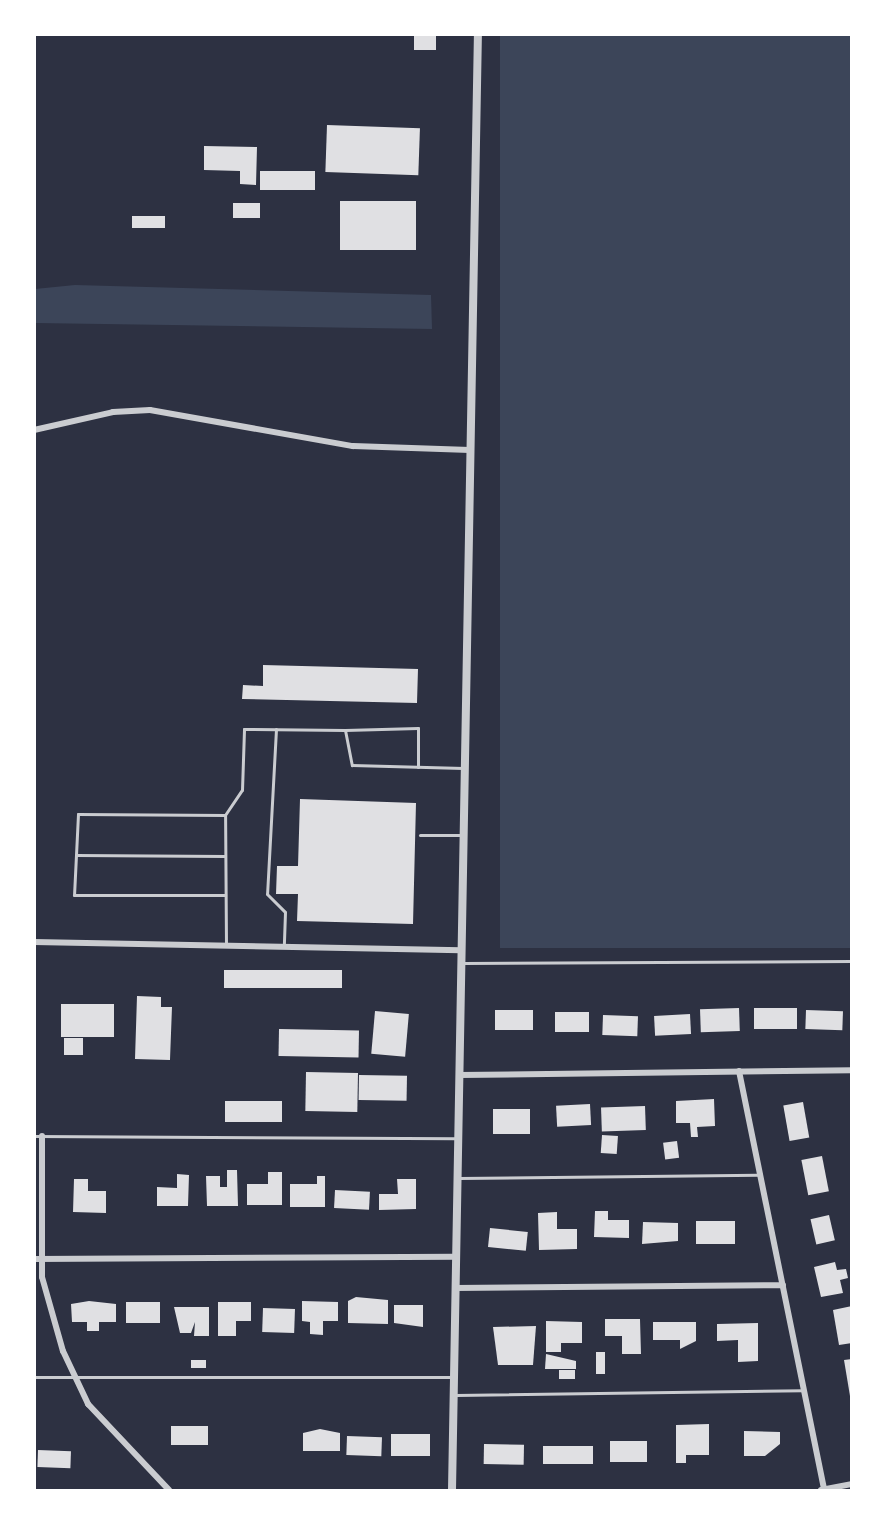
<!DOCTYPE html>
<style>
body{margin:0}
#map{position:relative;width:886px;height:1525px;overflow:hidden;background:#2d3142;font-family:Spectral,serif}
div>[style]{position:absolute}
.green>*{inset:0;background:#3c4559;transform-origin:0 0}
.building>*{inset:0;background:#e0e0e3;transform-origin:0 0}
.service>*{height:3px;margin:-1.5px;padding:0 1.5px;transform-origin:1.5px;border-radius:1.5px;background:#caccd0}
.minor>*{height:6px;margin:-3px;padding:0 3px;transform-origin:3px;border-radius:3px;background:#caccd0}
.tertiary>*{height:8px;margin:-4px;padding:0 4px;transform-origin:4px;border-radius:4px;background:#caccd0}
span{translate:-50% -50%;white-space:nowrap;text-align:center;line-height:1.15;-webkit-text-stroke:6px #fff;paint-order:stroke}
.frame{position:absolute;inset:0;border:36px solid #fff;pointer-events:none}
</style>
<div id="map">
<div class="green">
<i style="left:500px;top:35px;width:351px;height:913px"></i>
<i style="clip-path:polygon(75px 285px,431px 295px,432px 329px,35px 323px,35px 289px)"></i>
</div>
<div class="building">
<i style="left:414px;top:34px;width:22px;height:16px"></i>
<i style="left:327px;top:125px;width:93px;height:47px;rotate:2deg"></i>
<i style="clip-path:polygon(204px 146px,257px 147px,256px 185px,240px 184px,240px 171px,204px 170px)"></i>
<i style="left:260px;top:171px;width:55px;height:19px"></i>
<i style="left:340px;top:201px;width:76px;height:49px"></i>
<i style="left:260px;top:203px;width:15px;height:27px;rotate:90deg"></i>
<i style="left:132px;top:216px;width:33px;height:12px"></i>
<i style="clip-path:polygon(263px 665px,418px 669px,417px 703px,242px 699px,243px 685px,263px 686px)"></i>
<i style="clip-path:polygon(300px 799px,416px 803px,413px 924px,297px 921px,298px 894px,276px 894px,277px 866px,298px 866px)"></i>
<i style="left:224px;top:970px;width:118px;height:18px"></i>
<i style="clip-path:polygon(137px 996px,161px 997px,161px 1007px,172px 1007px,170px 1060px,135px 1059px)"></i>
<i style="left:61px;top:1004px;width:53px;height:33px"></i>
<i style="left:739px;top:1008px;width:23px;height:39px;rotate:88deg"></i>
<i style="left:797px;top:1008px;width:21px;height:43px;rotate:90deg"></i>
<i style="left:495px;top:1010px;width:38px;height:20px"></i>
<i style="left:806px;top:1010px;width:37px;height:19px;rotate:2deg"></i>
<i style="left:375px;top:1011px;width:34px;height:43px;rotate:5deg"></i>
<i style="left:555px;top:1012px;width:34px;height:20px"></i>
<i style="left:690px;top:1014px;width:20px;height:36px;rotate:87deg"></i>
<i style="left:603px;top:1015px;width:35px;height:20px;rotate:2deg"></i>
<i style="left:279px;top:1029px;width:80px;height:27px;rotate:1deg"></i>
<i style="left:64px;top:1038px;width:19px;height:17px"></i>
<i style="left:306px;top:1072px;width:52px;height:39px;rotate:1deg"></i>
<i style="left:359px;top:1075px;width:48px;height:25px;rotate:1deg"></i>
<i style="clip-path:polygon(714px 1099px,715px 1126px,697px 1127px,698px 1137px,691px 1137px,690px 1123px,676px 1123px,676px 1101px)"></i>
<i style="left:225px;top:1101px;width:57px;height:21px"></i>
<i style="left:803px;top:1102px;width:36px;height:20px;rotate:80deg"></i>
<i style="left:590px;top:1104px;width:21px;height:34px;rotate:87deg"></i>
<i style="left:645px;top:1106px;width:24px;height:44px;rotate:88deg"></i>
<i style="left:530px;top:1109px;width:25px;height:37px;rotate:90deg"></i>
<i style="left:602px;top:1135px;width:16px;height:18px;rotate:4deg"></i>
<i style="left:677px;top:1141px;width:17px;height:14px;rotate:83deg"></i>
<i style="left:822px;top:1156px;width:36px;height:21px;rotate:79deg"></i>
<i style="clip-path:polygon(227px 1170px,237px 1170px,238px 1206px,207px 1206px,206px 1176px,220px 1176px,220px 1187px,227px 1187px)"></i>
<i style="clip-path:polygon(268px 1172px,282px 1172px,282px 1205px,247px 1205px,247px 1184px,268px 1184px)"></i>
<i style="clip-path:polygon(177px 1174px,189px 1175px,188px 1206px,157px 1206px,157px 1187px,177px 1188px)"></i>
<i style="clip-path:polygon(317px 1176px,325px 1176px,325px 1207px,290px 1207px,290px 1184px,317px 1184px)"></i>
<i style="clip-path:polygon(74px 1179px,88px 1179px,88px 1191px,106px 1191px,106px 1213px,73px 1212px)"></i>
<i style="clip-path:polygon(397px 1179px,416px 1179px,416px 1209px,379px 1210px,379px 1194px,398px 1194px)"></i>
<i style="left:335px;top:1190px;width:35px;height:18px;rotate:3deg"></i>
<i style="clip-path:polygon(595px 1211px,608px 1211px,608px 1220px,629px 1220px,629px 1238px,594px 1237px)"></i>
<i style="clip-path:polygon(557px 1212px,557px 1229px,577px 1229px,577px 1249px,539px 1250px,538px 1213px)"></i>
<i style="left:829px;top:1215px;width:26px;height:19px;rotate:77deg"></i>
<i style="left:696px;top:1221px;width:39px;height:23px"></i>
<i style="clip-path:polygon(643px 1222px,678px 1223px,678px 1241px,642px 1244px)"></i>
<i style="left:490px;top:1228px;width:38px;height:19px;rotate:6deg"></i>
<i style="clip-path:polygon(835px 1262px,837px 1270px,846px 1269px,848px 1278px,840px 1280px,843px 1293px,821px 1297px,814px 1267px)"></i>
<i style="clip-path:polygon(356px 1297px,388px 1300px,388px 1324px,348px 1323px,348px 1301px)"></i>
<i style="clip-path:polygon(89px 1301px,116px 1304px,116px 1322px,99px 1322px,99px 1331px,87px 1331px,87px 1322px,72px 1322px,71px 1304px)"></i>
<i style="clip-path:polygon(302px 1301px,338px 1302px,338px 1321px,323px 1321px,323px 1335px,310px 1334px,310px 1322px,302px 1321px)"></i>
<i style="left:126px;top:1302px;width:34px;height:21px"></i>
<i style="clip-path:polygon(218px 1302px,251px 1302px,251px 1321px,236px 1321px,236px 1336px,218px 1336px)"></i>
<i style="clip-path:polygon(394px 1305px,423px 1305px,423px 1327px,394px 1323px)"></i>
<i style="clip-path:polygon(852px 1306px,852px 1343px,839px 1345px,833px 1310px)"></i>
<i style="clip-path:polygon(174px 1307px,209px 1307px,209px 1336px,194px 1336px,195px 1322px,191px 1333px,180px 1333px)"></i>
<i style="left:263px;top:1308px;width:32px;height:24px;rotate:2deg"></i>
<i style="clip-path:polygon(605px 1319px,640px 1319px,641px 1354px,622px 1354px,622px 1336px,605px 1336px)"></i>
<i style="clip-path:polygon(546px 1321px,582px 1322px,582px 1343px,561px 1343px,561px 1352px,546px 1352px)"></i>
<i style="clip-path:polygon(653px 1322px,696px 1322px,696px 1341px,680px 1349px,680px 1340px,653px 1340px)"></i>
<i style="clip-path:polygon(758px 1323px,758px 1361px,738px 1362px,738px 1340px,717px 1341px,717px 1324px)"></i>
<i style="clip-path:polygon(536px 1326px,533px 1365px,498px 1365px,493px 1327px)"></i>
<i style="left:596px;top:1352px;width:9px;height:22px"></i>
<i style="clip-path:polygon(546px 1354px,576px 1361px,576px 1369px,545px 1369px)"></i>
<i style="clip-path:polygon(852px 1359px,852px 1396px,850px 1396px,844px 1360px)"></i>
<i style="left:191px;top:1360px;width:15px;height:8px"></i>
<i style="left:575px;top:1370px;width:9px;height:16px;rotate:90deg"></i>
<i style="clip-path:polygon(709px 1424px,709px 1455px,686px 1455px,686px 1463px,676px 1463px,676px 1425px)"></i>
<i style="left:171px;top:1426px;width:37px;height:19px"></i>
<i style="clip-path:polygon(320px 1429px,340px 1433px,340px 1451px,303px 1451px,303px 1433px)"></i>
<i style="clip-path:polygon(744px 1431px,780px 1432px,780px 1444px,765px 1456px,744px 1456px)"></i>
<i style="left:391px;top:1434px;width:39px;height:22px"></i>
<i style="left:347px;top:1436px;width:35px;height:19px;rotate:2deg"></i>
<i style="left:610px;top:1441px;width:37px;height:21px"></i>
<i style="left:484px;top:1444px;width:40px;height:20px;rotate:1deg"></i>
<i style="left:543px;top:1446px;width:50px;height:18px"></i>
<i style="left:38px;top:1450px;width:33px;height:17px;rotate:2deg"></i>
</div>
<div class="service">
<i style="left:276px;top:729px;width:165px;rotate:93.1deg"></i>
<i style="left:267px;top:894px;width:25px;rotate:45deg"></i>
<i style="left:285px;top:912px;width:34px;rotate:92deg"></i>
<i style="left:418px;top:767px;width:39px;rotate:-90deg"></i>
<i style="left:418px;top:728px;width:73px;rotate:178.4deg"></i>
<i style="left:345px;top:730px;width:36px;rotate:79deg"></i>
<i style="left:352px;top:765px;width:111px;rotate:1.5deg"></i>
<i style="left:225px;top:815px;width:147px;rotate:-179.6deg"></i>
<i style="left:78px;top:814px;width:81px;rotate:92.8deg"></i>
<i style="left:74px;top:895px;width:151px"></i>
<i style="left:420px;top:835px;width:41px"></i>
<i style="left:76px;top:855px;width:149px;rotate:0.4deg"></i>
<i style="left:226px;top:945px;width:130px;rotate:-90.4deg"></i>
<i style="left:225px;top:815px;width:30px;rotate:-56deg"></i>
<i style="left:242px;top:790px;width:61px;rotate:-88.1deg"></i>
<i style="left:244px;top:729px;width:101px;rotate:0.6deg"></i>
<i style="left:463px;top:963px;width:389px;rotate:-0.3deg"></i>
<i style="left:34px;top:1136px;width:421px;rotate:0.3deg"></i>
<i style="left:459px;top:1178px;width:299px;rotate:-0.6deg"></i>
<i style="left:34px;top:1377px;width:418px"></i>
<i style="left:456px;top:1395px;width:347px;rotate:-0.8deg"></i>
</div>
<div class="minor">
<i style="left:34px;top:430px;width:81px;rotate:-12.8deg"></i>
<i style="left:113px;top:412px;width:37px;rotate:-3deg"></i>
<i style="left:150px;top:410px;width:206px;rotate:10.1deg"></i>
<i style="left:353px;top:446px;width:117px;rotate:2deg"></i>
<i style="left:34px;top:942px;width:427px;rotate:1.1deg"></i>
<i style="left:739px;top:1071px;width:428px;rotate:78.5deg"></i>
<i style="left:459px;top:1075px;width:393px;rotate:-0.7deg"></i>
<i style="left:42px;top:1136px;width:141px;rotate:90deg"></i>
<i style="left:42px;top:1277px;width:77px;rotate:74.2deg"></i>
<i style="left:63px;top:1351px;width:59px;rotate:64.7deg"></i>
<i style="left:88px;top:1404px;width:118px;rotate:46.7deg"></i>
<i style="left:34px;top:1259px;width:421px;rotate:-0.3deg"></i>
<i style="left:455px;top:1288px;width:328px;rotate:-0.5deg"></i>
<i style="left:821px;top:1490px;width:32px;rotate:-11deg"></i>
</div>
<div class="tertiary">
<i style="left:452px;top:1490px;width:1456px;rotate:-88.98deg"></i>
</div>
<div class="frame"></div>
</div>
